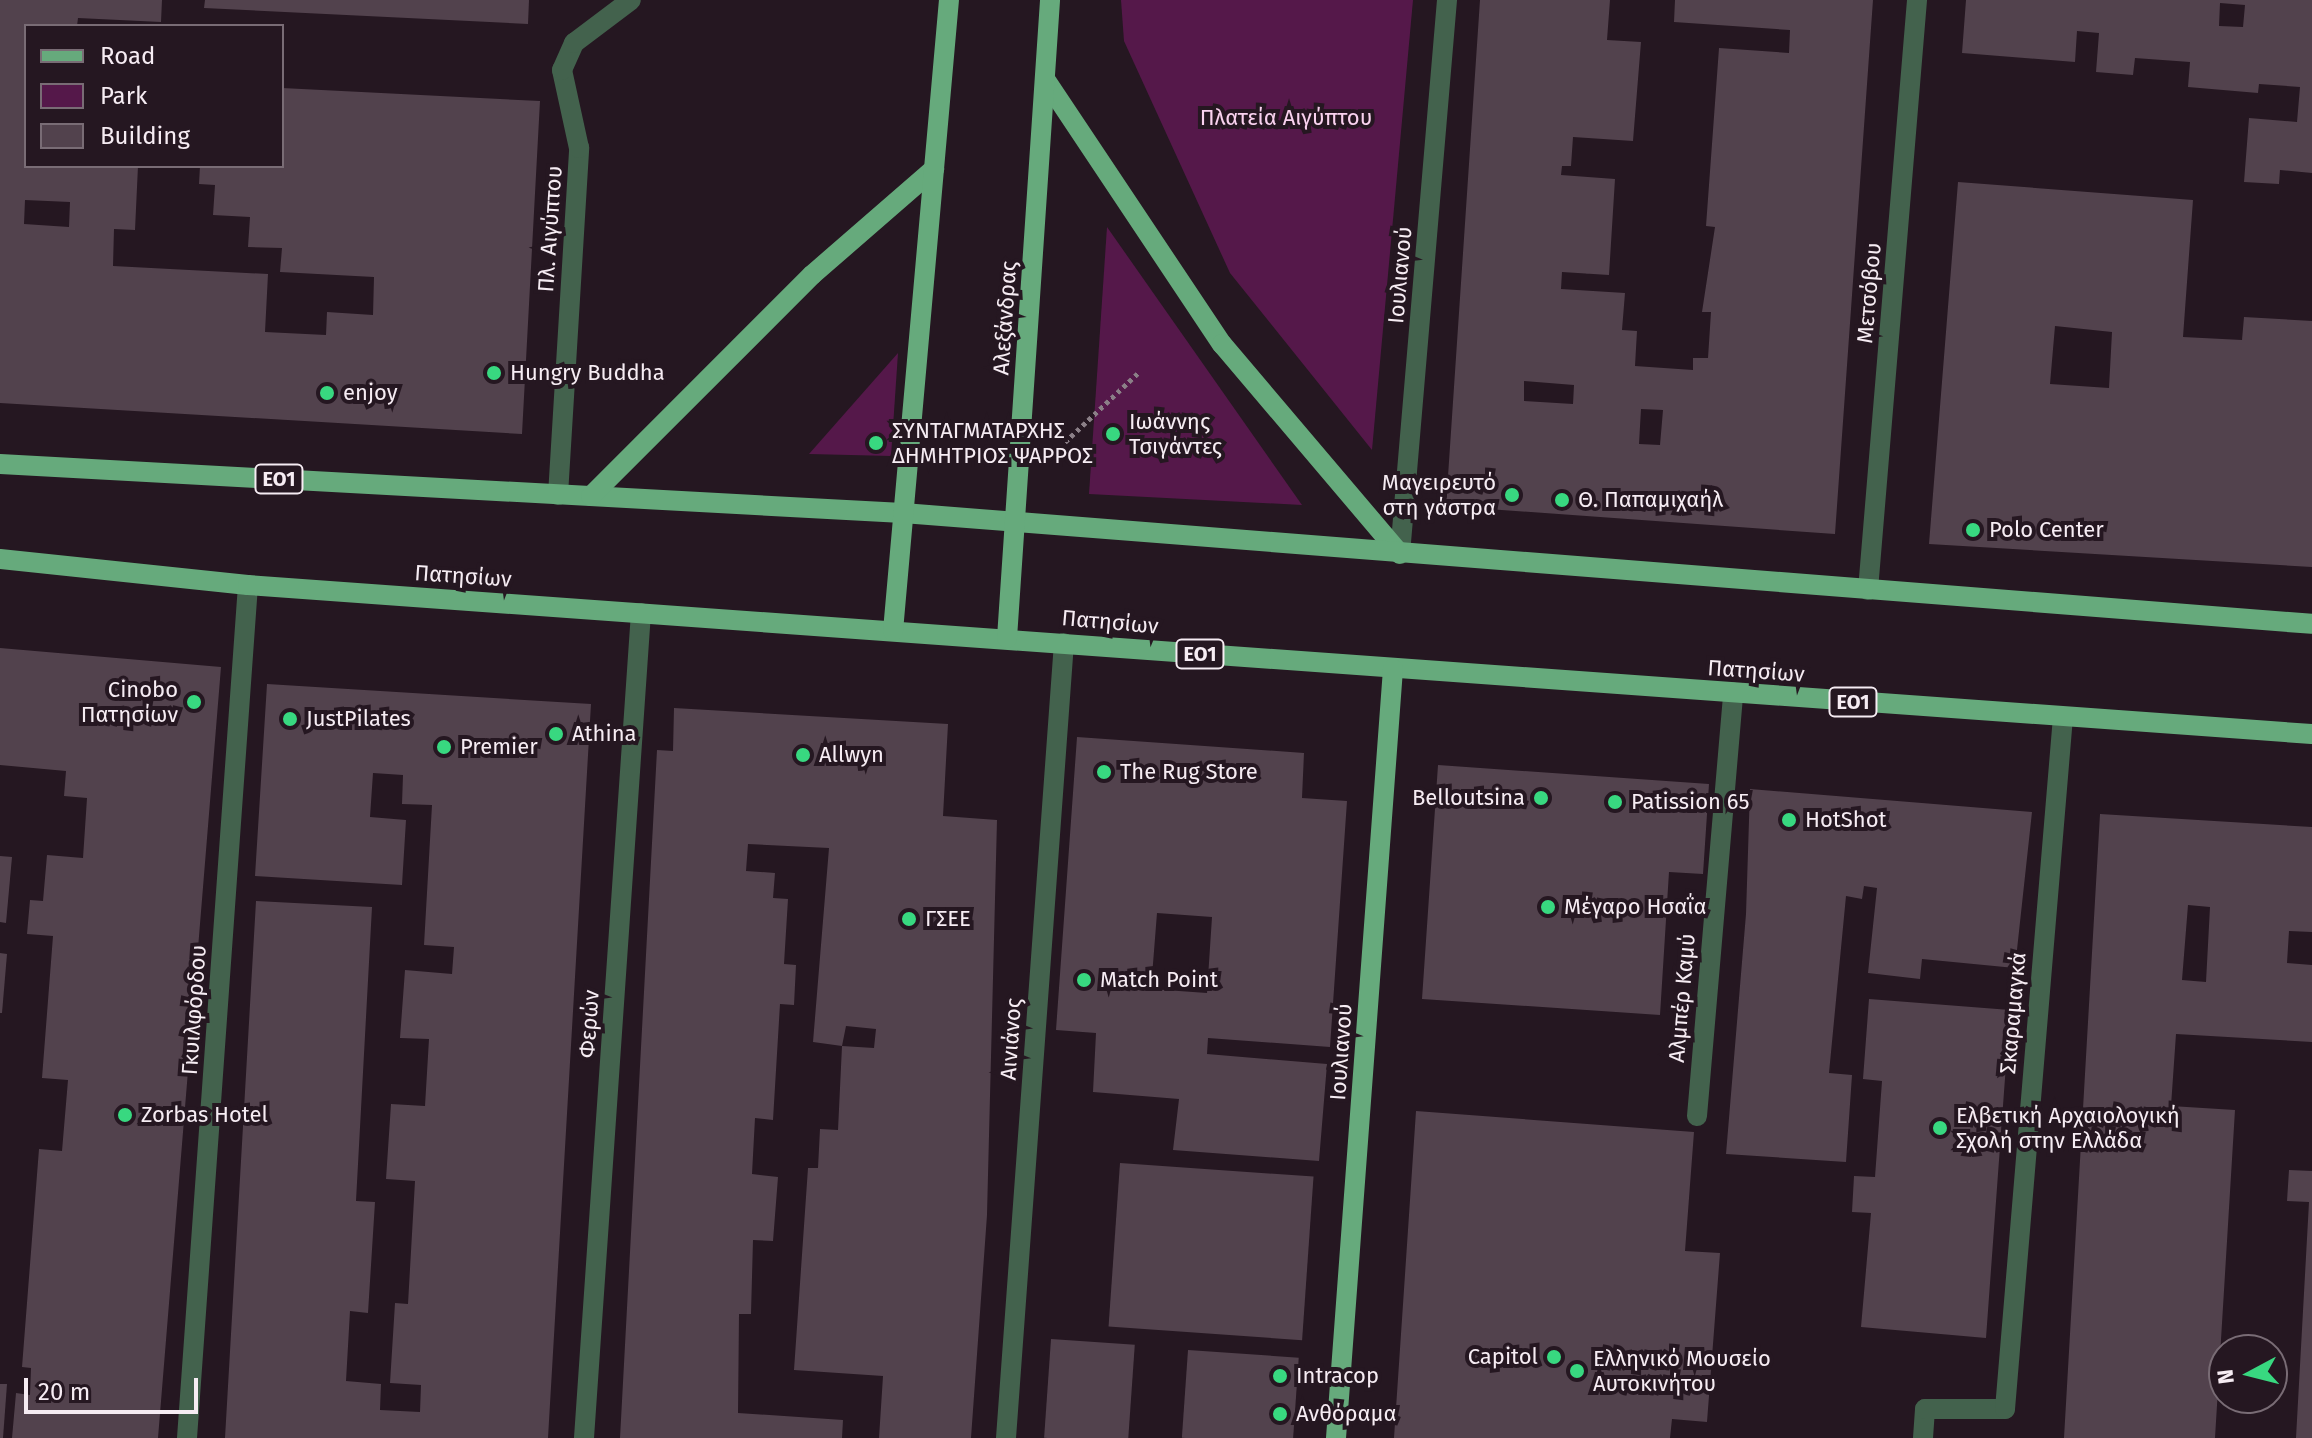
<!DOCTYPE html>
<meta charset="utf-8">
<style>
body{margin:0}
#map{position:relative;width:2312px;height:1438px;overflow:hidden;background:#251721;font-family:"Fira Sans",sans-serif}
div>[style]{position:absolute}
.green>*{inset:0;background:#55184a}
.building>*{inset:0;background:#52424d;transform-origin:0 0}
.path>*{height:5px;margin-top:-2.5px;transform-origin:0;background:repeating-linear-gradient(90deg,#8b7f87 0 4px,transparent 0 8px)}
.minor>*{height:20px;margin:-10px;padding:0 10px;transform-origin:10px;border-radius:10px;background:#43624d}
.major>*{height:20px;margin:-10px;padding:0 10px;transform-origin:10px;border-radius:10px;background:#66aa7c}
.dots>*{width:22px;height:22px;translate:-50% -50%;box-sizing:border-box;border:4px solid #251721;border-radius:50%}
span{translate:-50% -50%;white-space:nowrap;text-align:center;line-height:1.15;-webkit-text-stroke:8px #251721;paint-order:stroke}
.shield-label span{padding:2px 6px;background:#251721;border:2px solid;border-radius:6px;-webkit-text-stroke-width:0}
.shield-label{font-size:20px;color:#f6ecf3;font-weight:700}
.park-label{font-size:22px;color:#f9d2ef}
.street-label{font-size:22px;color:#f6ecf3}
.poi-label{font-size:22px;color:#f6ecf3}
.left{translate:0 -50%;text-align:left}
.right{translate:-100% -50%;text-align:right}
.legend{position:absolute;left:24px;top:24px;width:260px;height:144px;box-sizing:border-box;background:#251721;border:2px solid #796c75;margin:0;padding:10px 14px;list-style:none;font-size:24px;color:#f6ecf3}
.legend li{display:flex;align-items:center;gap:16px;height:40px}
.legend b{width:40px;border:2px solid #796c75}
.north{position:absolute;left:2208px;top:1334px;width:80px;height:80px;box-sizing:border-box;background:#251721;border:2px solid #796c75;border-radius:50%;rotate:263deg;font-size:22px;font-weight:700;line-height:32px;text-align:center;color:#f6ecf3}
.north::after{content:'';display:block;margin:auto;width:28px;height:36px;background:#38d880;clip-path:polygon(50% 0,100% 100%,50% 72%,0 100%)}
.scale{position:absolute;left:24px;top:1378px;width:174px;height:36px;box-sizing:border-box;border:4px solid #f6ecf3;border-top:0;padding-left:10px;font-size:24px;line-height:28px;white-space:nowrap;color:#f6ecf3;-webkit-text-stroke:6px #251721;paint-order:stroke}
</style>
<div id="map">
<div class="green">
<i style="clip-path:polygon(1121px 0,1413px 0,1372px 450px,1230px 273px,1124px 41px)"></i>
<i style="clip-path:polygon(1107px 227px,1302px 505px,1089px 494px)"></i>
<i style="clip-path:polygon(898px 353px,891px 456px,809px 454px)"></i>
</div>
<div class="building">
<i style="clip-path:polygon(evenodd,0 0,162px 0,161px 22px,78px 18px,77px 26px,26px 26px,26px 166px,138px 166px,135px 230px,114px 229px,113px 266px,268px 274px,265px 332px,326px 335px,327px 312px,373px 315px,374px 277px,280px 272px,282px 248px,248px 247px,250px 217px,213px 215px,215px 185px,199px 184px,200px 166px,282px 166px,282px 88px,540px 101px,522px 434px,0 403px,0 0,25px 200px,70px 202px,69px 227px,24px 224px,25px 200px)"></i>
<i style="clip-path:polygon(205px 0,529px 0,528px 24px,204px 8px)"></i>
<i style="clip-path:polygon(evenodd,1480px 0,1610px 0,1607px 40px,1641px 42px,1633px 141px,1573px 137px,1571px 166px,1562px 166px,1561px 175px,1615px 179px,1609px 275px,1562px 272px,1561px 289px,1625px 293px,1622px 330px,1637px 331px,1635px 366px,1693px 370px,1693px 358px,1708px 358px,1711px 312px,1702px 312px,1715px 227px,1706px 226px,1719px 48px,1789px 53px,1790px 30px,1674px 22px,1675px 0,1873px 0,1835px 534px,1446px 506px,1480px 0,1524px 381px,1574px 385px,1573px 404px,1524px 401px,1524px 381px,1480px 0,1641px 409px,1663px 410px,1660px 445px,1639px 444px,1641px 409px)"></i>
<i style="clip-path:polygon(evenodd,1966px 0,2312px 0,2312px 173px,2280px 170px,2279px 184px,2244px 182px,2249px 118px,2297px 122px,2300px 87px,2259px 84px,2258px 93px,2188px 87px,2190px 62px,2135px 58px,2133px 75px,2096px 72px,2099px 33px,2077px 31px,2075px 62px,1962px 53px,1966px 0,2220px 3px,2245px 5px,2243px 27px,2219px 26px,2220px 3px)"></i>
<i style="clip-path:polygon(evenodd,1958px 182px,2193px 200px,2183px 337px,2242px 340px,2244px 317px,2312px 321px,2312px 567px,1929px 544px,1958px 182px,2055px 326px,2112px 332px,2109px 388px,2050px 384px,2055px 326px)"></i>
<i style="clip-path:polygon(0 648px,221px 667px,158px 1438px,12px 1438px,16px 1393px,30px 1395px,31px 1368px,22px 1367px,39px 1149px,62px 1151px,68px 1080px,42px 1078px,53px 936px,27px 934px,30px 900px,43px 901px,47px 855px,83px 858px,87px 798px,64px 796px,66px 771px,0 765px)"></i>
<i style="clip-path:polygon(267px 684px,591px 704px,548px 1438px,225px 1438px,256px 901px,372px 907px,356px 1201px,375px 1202px,368px 1313px,350px 1311px,346px 1381px,381px 1384px,380px 1410px,420px 1412px,421px 1385px,390px 1383px,395px 1303px,408px 1304px,415px 1181px,386px 1179px,391px 1104px,425px 1106px,429px 1039px,400px 1038px,405px 970px,452px 974px,454px 947px,424px 945px,432px 805px,402px 804px,403px 775px,373px 773px,370px 817px,406px 820px,402px 885px,255px 876px)"></i>
<i style="clip-path:polygon(evenodd,674px 708px,948px 724px,943px 816px,997px 820px,987px 1215px,971px 1438px,879px 1438px,883px 1376px,794px 1370px,808px 1168px,818px 1168px,820px 1129px,838px 1130px,842px 1046px,813px 1042px,829px 848px,748px 844px,746px 871px,775px 873px,773px 898px,788px 899px,784px 964px,796px 965px,794px 1005px,780px 1004px,773px 1120px,755px 1118px,752px 1174px,778px 1177px,773px 1241px,753px 1240px,751px 1314px,739px 1314px,738px 1413px,843px 1420px,842px 1438px,620px 1438px,657px 750px,673px 751px,674px 708px,846px 1026px,876px 1029px,874px 1048px,842px 1046px,846px 1026px)"></i>
<i style="clip-path:polygon(evenodd,1077px 737px,1304px 753px,1302px 798px,1347px 801px,1330px 1047px,1208px 1038px,1207px 1054px,1327px 1064px,1319px 1161px,1173px 1150px,1179px 1099px,1093px 1092px,1096px 1033px,1056px 1030px,1077px 737px,1157px 913px,1212px 917px,1207px 993px,1151px 989px,1157px 913px)"></i>
<i style="clip-path:polygon(1438px 765px,1709px 784px,1703px 874px,1669px 872px,1660px 1015px,1422px 999px)"></i>
<i style="clip-path:polygon(1750px 789px,2032px 812px,2015px 968px,1922px 959px,1920px 979px,1868px 973px,1877px 888px,1864px 886px,1862px 899px,1846px 896px,1829px 1073px,1852px 1075px,1846px 1162px,1726px 1154px,1746px 914px)"></i>
<i style="clip-path:polygon(evenodd,2100px 814px,2312px 827px,2312px 932px,2289px 931px,2287px 963px,2312px 965px,2312px 1042px,2176px 1034px,2171px 1106px,2235px 1110px,2215px 1438px,2064px 1438px,2100px 814px,2188px 905px,2210px 907px,2206px 982px,2182px 980px,2188px 905px)"></i>
<i style="clip-path:polygon(0 856px,12px 857px,6px 923px,0 922px)"></i>
<i style="clip-path:polygon(0 953px,7px 954px,2px 1013px,0 1013px)"></i>
<i style="clip-path:polygon(1869px 999px,2010px 1010px,1986px 1338px,1861px 1327px,1871px 1213px,1852px 1212px,1854px 1176px,1875px 1177px,1882px 1081px,1863px 1079px)"></i>
<i style="clip-path:polygon(1416px 1111px,1694px 1132px,1685px 1251px,1720px 1253px,1707px 1422px,1672px 1419px,1670px 1438px,1394px 1438px)"></i>
<i style="left:1120px;top:1163px;width:194px;height:164px;rotate:4deg"></i>
<i style="clip-path:polygon(2289px 1170px,2312px 1171px,2312px 1438px,2296px 1438px,2309px 1202px,2287px 1201px)"></i>
<i style="left:1051px;top:1339px;width:84px;height:99px;rotate:4deg"></i>
<i style="left:1188px;top:1350px;width:111px;height:88px;rotate:4deg"></i>
<i style="clip-path:polygon(0 1384px,7px 1384px,3px 1438px,0 1438px)"></i>
</div>
<div class="path">
<i style="left:1065px;top:442px;width:103px;rotate:-43.4deg"></i>
</div>
<div class="minor">
<i style="left:558px;top:495px;width:348px;rotate:-86.5deg"></i>
<i style="left:579px;top:148px;width:80px;rotate:-102.3deg"></i>
<i style="left:562px;top:70px;width:30px;rotate:-66deg"></i>
<i style="left:574px;top:43px;width:71px;rotate:-37deg"></i>
<i style="left:1400px;top:554px;width:556px;rotate:-85.15deg"></i>
<i style="left:1868px;top:590px;width:592px;rotate:-85.25deg"></i>
<i style="left:1697px;top:1116px;width:425px;rotate:-85.1deg"></i>
<i style="left:187px;top:1438px;width:855px;rotate:-85.91deg"></i>
<i style="left:584px;top:1438px;width:827px;rotate:-86.05deg"></i>
<i style="left:1006px;top:1438px;width:797px;rotate:-85.83deg"></i>
<i style="left:1923px;top:1438px;width:29px;rotate:-86deg"></i>
<i style="left:1925px;top:1409px;width:80px"></i>
<i style="left:2005px;top:1409px;width:694px;rotate:-85.21deg"></i>
</div>
<div class="major">
<i style="left:1045px;top:79px;width:319px;rotate:56.3deg"></i>
<i style="left:1222px;top:344px;width:275px;rotate:49.7deg"></i>
<i style="left:0;top:464px;width:904px;rotate:3.11deg"></i>
<i style="left:903px;top:513px;width:1413px;rotate:4.5deg"></i>
<i style="left:591px;top:496px;width:313px;rotate:-45deg"></i>
<i style="left:812px;top:275px;width:162px;rotate:-41deg"></i>
<i style="left:0;top:559px;width:249px;rotate:6deg"></i>
<i style="left:248px;top:585px;width:2069px;rotate:4.13deg"></i>
<i style="left:893px;top:631px;width:633px;rotate:-84.93deg"></i>
<i style="left:1007px;top:638px;width:639px;rotate:-86.14deg"></i>
<i style="left:1336px;top:1438px;width:771px;rotate:-85.76deg"></i>
</div>
<div class="dots">
<i style="left:494px;top:373px;background:#38d880"></i>
<i style="left:327px;top:393px;background:#38d880"></i>
<i style="left:1113px;top:434px;background:#38d880"></i>
<i style="left:876px;top:443px;background:#38d880"></i>
<i style="left:1512px;top:495px;background:#38d880"></i>
<i style="left:1562px;top:500px;background:#38d880"></i>
<i style="left:1973px;top:530px;background:#38d880"></i>
<i style="left:194px;top:702px;background:#38d880"></i>
<i style="left:290px;top:719px;background:#38d880"></i>
<i style="left:556px;top:734px;background:#38d880"></i>
<i style="left:444px;top:747px;background:#38d880"></i>
<i style="left:803px;top:755px;background:#38d880"></i>
<i style="left:1104px;top:772px;background:#38d880"></i>
<i style="left:1541px;top:798px;background:#38d880"></i>
<i style="left:1615px;top:802px;background:#38d880"></i>
<i style="left:1789px;top:820px;background:#38d880"></i>
<i style="left:1548px;top:907px;background:#38d880"></i>
<i style="left:909px;top:919px;background:#38d880"></i>
<i style="left:1084px;top:980px;background:#38d880"></i>
<i style="left:125px;top:1115px;background:#38d880"></i>
<i style="left:1940px;top:1128px;background:#38d880"></i>
<i style="left:1554px;top:1357px;background:#38d880"></i>
<i style="left:1577px;top:1371px;background:#38d880"></i>
<i style="left:1280px;top:1376px;background:#38d880"></i>
<i style="left:1280px;top:1414px;background:#38d880"></i>
</div>
<div class="shield-label">
<span style="left:279px;top:479px">ΕΟ1</span>
<span style="left:1200px;top:654px">ΕΟ1</span>
<span style="left:1853px;top:702px">ΕΟ1</span>
</div>
<div class="park-label">
<span style="left:1286px;top:118px">Πλατεία Αιγύπτου</span>
</div>
<div class="street-label">
<span style="left:550px;top:229px;rotate:-86deg">Πλ. Αιγύπτου</span>
<span style="left:1400px;top:275px;rotate:-85deg">Ιουλιανού</span>
<span style="left:1869px;top:293px;rotate:-85deg">Μετσόβου</span>
<span style="left:1005px;top:318px;rotate:-86deg">Αλεξάνδρας</span>
<span style="left:463px;top:576px;rotate:4deg">Πατησίων</span>
<span style="left:1110px;top:622px;rotate:5deg">Πατησίων</span>
<span style="left:1756px;top:671px;rotate:4deg">Πατησίων</span>
<span style="left:1682px;top:998px;rotate:-85deg">Αλμπέρ Καμύ</span>
<span style="left:194px;top:1010px;rotate:-86deg">Γκυιλφόρδου</span>
<span style="left:2013px;top:1013px;rotate:-85deg">Σκαραμαγκά</span>
<span style="left:589px;top:1024px;rotate:-86deg">Φερών</span>
<span style="left:1011px;top:1039px;rotate:-86deg">Αινιάνος</span>
<span style="left:1341px;top:1052px;rotate:-86deg">Ιουλιανού</span>
</div>
<div class="poi-label">
<span class="left" style="left:510px;top:373px">Hungry Buddha</span>
<span class="left" style="left:343px;top:393px">enjoy</span>
<span class="left" style="left:1129px;top:434px">Ιωάννης<br>Τσιγάντες</span>
<span class="left" style="left:892px;top:443px">ΣΥΝΤΑΓΜΑΤΑΡΧΗΣ<br>ΔΗΜΗΤΡΙΟΣ ΨΑΡΡΟΣ</span>
<span class="right" style="left:1496px;top:495px">Μαγειρευτό<br>στη γάστρα</span>
<span class="left" style="left:1578px;top:500px">Θ. Παπαμιχαήλ</span>
<span class="left" style="left:1989px;top:530px">Polo Center</span>
<span class="right" style="left:178px;top:702px">Cinobo<br>Πατησίων</span>
<span class="left" style="left:306px;top:719px">JustPilates</span>
<span class="left" style="left:572px;top:734px">Athina</span>
<span class="left" style="left:460px;top:747px">Premier</span>
<span class="left" style="left:819px;top:755px">Allwyn</span>
<span class="left" style="left:1120px;top:772px">The Rug Store</span>
<span class="right" style="left:1525px;top:798px">Belloutsina</span>
<span class="left" style="left:1631px;top:802px">Patission 65</span>
<span class="left" style="left:1805px;top:820px">HotShot</span>
<span class="left" style="left:1564px;top:907px">Μέγαρο Ησαΐα</span>
<span class="left" style="left:925px;top:919px">ΓΣΕΕ</span>
<span class="left" style="left:1100px;top:980px">Match Point</span>
<span class="left" style="left:141px;top:1115px">Zorbas Hotel</span>
<span class="left" style="left:1956px;top:1128px">Ελβετική Αρχαιολογική<br>Σχολή στην Ελλάδα</span>
<span class="right" style="left:1538px;top:1357px">Capitol</span>
<span class="left" style="left:1593px;top:1371px">Ελληνικό Μουσείο<br>Αυτοκινήτου</span>
<span class="left" style="left:1296px;top:1376px">Intracop</span>
<span class="left" style="left:1296px;top:1414px">Ανθόραμα</span>
</div>
<ul class="legend">
<li><b style="height:10px;background:#66aa7c"></b>Road</li>
<li><b style="height:22px;background:#55184a"></b>Park</li>
<li><b style="height:22px;background:#52424d"></b>Building</li>
</ul>
<div class="north">N</div>
<div class="scale">20 m</div>
</div>
